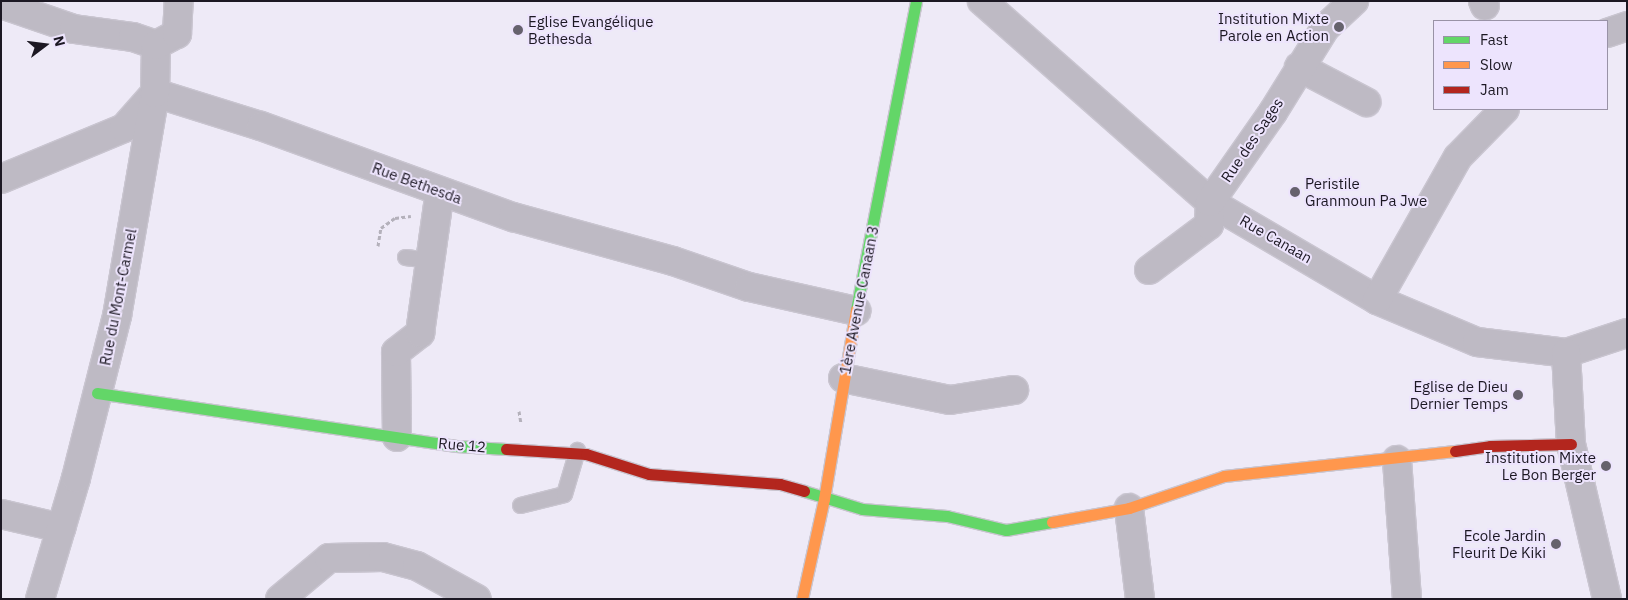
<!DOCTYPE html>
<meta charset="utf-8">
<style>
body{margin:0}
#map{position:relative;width:1628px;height:600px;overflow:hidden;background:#eeeaf7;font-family:"IBM Plex Sans",sans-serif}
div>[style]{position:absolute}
.path>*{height:3px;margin-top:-1.5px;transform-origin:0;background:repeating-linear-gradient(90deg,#b4b1bb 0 4px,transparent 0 6.5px)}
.roads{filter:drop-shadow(1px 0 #c9c5d0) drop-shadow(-1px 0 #c9c5d0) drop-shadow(0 1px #c9c5d0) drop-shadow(0 -1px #c9c5d0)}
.lane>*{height:15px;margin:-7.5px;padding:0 7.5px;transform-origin:7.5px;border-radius:7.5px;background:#bebac4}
.street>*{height:28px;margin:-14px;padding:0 14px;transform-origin:14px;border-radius:14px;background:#bebac4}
.fast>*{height:11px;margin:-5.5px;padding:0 5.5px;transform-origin:5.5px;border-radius:5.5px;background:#63d668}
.slow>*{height:11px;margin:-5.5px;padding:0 5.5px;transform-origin:5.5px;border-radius:5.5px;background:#ff974d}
.jam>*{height:11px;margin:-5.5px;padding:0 5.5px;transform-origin:5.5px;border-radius:5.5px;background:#b3261e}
.dots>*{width:14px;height:14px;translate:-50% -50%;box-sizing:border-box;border:2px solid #ede4fd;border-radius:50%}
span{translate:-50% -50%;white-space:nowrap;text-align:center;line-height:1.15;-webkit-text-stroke:4px #ede4fd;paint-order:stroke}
.poi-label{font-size:15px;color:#1c1823}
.right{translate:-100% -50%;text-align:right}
.left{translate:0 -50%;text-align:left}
.street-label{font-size:15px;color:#1c1823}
.frame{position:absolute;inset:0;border:2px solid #1c1823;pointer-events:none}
.legend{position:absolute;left:1433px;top:20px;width:175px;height:90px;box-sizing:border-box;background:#ede4fd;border:1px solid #9992a6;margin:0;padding:6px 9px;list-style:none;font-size:15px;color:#1c1823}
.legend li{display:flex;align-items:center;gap:10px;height:25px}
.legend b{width:25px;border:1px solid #9992a6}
.north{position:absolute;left:20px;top:20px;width:50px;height:50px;-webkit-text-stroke:4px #ede4fd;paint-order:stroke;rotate:75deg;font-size:14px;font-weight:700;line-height:20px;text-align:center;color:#1c1823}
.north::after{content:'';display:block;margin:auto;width:18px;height:22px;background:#1c1823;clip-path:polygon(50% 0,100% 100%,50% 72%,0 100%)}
</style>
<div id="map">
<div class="path">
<i style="left:378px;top:246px;width:18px;rotate:-81deg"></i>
<i style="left:381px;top:228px;width:17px;rotate:-36deg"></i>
<i style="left:395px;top:218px;width:16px;rotate:-7deg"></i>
<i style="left:519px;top:411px;width:12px;rotate:81deg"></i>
</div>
<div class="roads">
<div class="lane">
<i style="left:405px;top:257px;width:25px;rotate:7deg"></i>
<i style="left:520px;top:505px;width:45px;rotate:-14deg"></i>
<i style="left:564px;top:494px;width:46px;rotate:-73.5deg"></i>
</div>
<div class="street">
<i style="left:982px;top:1px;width:304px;rotate:41.4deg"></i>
<i style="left:1210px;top:202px;width:194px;rotate:30.4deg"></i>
<i style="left:1377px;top:300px;width:108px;rotate:22.8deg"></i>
<i style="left:1477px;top:342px;width:90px;rotate:7deg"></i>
<i style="left:1566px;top:353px;width:64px;rotate:-18.2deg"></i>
<i style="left:1483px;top:1px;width:5px;rotate:68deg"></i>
<i style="left:1px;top:4px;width:77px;rotate:18.9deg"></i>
<i style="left:74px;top:29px;width:60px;rotate:7.7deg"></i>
<i style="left:133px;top:37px;width:24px;rotate:19deg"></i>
<i style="left:1607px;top:33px;width:21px;rotate:-19deg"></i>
<i style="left:1299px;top:67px;width:76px;rotate:27.6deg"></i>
<i style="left:1px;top:179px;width:133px;rotate:-22.5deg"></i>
<i style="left:124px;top:128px;width:47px;rotate:-48.5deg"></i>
<i style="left:155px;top:93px;width:111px;rotate:17.3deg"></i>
<i style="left:261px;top:126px;width:268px;rotate:19.9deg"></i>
<i style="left:513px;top:217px;width:166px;rotate:15.4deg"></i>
<i style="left:673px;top:261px;width:80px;rotate:18.9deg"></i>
<i style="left:749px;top:287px;width:110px;rotate:12.6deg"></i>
<i style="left:1149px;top:270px;width:75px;rotate:-36.9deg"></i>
<i style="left:1209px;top:225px;width:23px;rotate:-88deg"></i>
<i style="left:1210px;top:202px;width:110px;rotate:-55deg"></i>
<i style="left:1273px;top:112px;width:99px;rotate:-58.2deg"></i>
<i style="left:1325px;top:28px;width:40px;rotate:-43deg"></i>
<i style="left:1377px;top:300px;width:164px;rotate:-60.5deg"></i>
<i style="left:1458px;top:157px;width:67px;rotate:-45.6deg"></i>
<i style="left:1566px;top:353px;width:91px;rotate:86.9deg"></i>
<i style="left:1571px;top:444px;width:159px;rotate:76.9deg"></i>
<i style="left:843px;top:378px;width:109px;rotate:11.6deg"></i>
<i style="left:950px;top:400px;width:65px;rotate:-8.9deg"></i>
<i style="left:397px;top:437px;width:85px;rotate:-90.7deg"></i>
<i style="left:396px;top:352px;width:31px;rotate:-38deg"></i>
<i style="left:420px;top:333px;width:143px;rotate:-82deg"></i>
<i style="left:1397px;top:460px;width:139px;rotate:85.9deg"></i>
<i style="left:1129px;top:508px;width:92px;rotate:83.1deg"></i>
<i style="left:1px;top:514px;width:62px;rotate:13.1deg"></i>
<i style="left:40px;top:599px;width:126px;rotate:-73.4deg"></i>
<i style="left:76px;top:478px;width:167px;rotate:-75.8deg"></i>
<i style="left:117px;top:316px;width:226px;rotate:-80.3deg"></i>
<i style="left:155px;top:93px;width:48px;rotate:-88.8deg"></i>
<i style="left:156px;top:45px;width:24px;rotate:-28deg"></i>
<i style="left:177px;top:34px;width:33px;rotate:-87deg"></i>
<i style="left:280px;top:599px;width:64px;rotate:-39.9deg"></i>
<i style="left:329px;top:558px;width:54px;rotate:-1.1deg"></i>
<i style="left:383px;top:557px;width:35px;rotate:15deg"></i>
<i style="left:417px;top:566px;width:68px;rotate:28.8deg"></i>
</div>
<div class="fast">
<i style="left:856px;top:310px;width:315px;rotate:-79deg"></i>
<i style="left:97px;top:393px;width:363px;rotate:8.4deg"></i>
<i style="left:456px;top:446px;width:50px;rotate:3.4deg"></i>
<i style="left:804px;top:491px;width:61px;rotate:17.2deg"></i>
<i style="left:862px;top:509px;width:85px;rotate:4.7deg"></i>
<i style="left:947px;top:516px;width:61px;rotate:13.3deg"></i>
<i style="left:1006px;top:530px;width:47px;rotate:-9.9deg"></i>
</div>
<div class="slow">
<i style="left:1052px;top:522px;width:78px;rotate:-10.3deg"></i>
<i style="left:1129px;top:508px;width:100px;rotate:-18.6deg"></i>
<i style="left:1224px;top:476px;width:232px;rotate:-6.2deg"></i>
<i style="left:802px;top:599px;width:102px;rotate:-77.6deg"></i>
<i style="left:824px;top:499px;width:192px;rotate:-80.4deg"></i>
</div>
<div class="jam">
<i style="left:506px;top:449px;width:80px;rotate:3.6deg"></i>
<i style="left:586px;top:454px;width:66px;rotate:17.6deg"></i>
<i style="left:649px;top:474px;width:131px;rotate:4.4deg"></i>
<i style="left:780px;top:484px;width:25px;rotate:16deg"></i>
<i style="left:1455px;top:451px;width:35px;rotate:-8deg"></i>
<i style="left:1490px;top:446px;width:81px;rotate:-1.4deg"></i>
</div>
</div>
<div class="dots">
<i style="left:1339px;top:27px;background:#66626d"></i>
<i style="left:518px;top:30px;background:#66626d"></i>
<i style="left:1295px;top:192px;background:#66626d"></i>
<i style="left:1518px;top:395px;background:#66626d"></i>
<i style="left:1606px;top:466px;background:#66626d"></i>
<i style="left:1556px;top:544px;background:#66626d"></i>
</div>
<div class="poi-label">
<span class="right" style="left:1329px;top:27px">Institution Mixte<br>Parole en Action</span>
<span class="left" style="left:528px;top:30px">Eglise Evangélique<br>Bethesda</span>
<span class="left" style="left:1305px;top:192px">Peristile<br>Granmoun Pa Jwe</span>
<span class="right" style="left:1508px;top:395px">Eglise de Dieu<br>Dernier Temps</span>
<span class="right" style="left:1596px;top:466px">Institution Mixte<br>Le Bon Berger</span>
<span class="right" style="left:1546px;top:544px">Ecole Jardin<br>Fleurit De Kiki</span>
</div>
<div class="street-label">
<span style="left:1252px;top:140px;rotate:-56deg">Rue des Sages</span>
<span style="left:417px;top:183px;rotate:20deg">Rue Bethesda</span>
<span style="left:1276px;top:239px;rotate:30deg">Rue Canaan</span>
<span style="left:118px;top:297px;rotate:-79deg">Rue du Mont-Carmel</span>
<span style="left:859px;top:300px;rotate:-79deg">1ère Avenue Canaan 3</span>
<span style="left:462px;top:445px;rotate:5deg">Rue 12</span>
</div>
<div class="frame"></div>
<ul class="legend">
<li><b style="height:6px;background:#63d668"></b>Fast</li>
<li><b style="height:6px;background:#ff974d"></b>Slow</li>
<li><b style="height:6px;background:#b3261e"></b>Jam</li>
</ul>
<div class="north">N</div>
</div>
